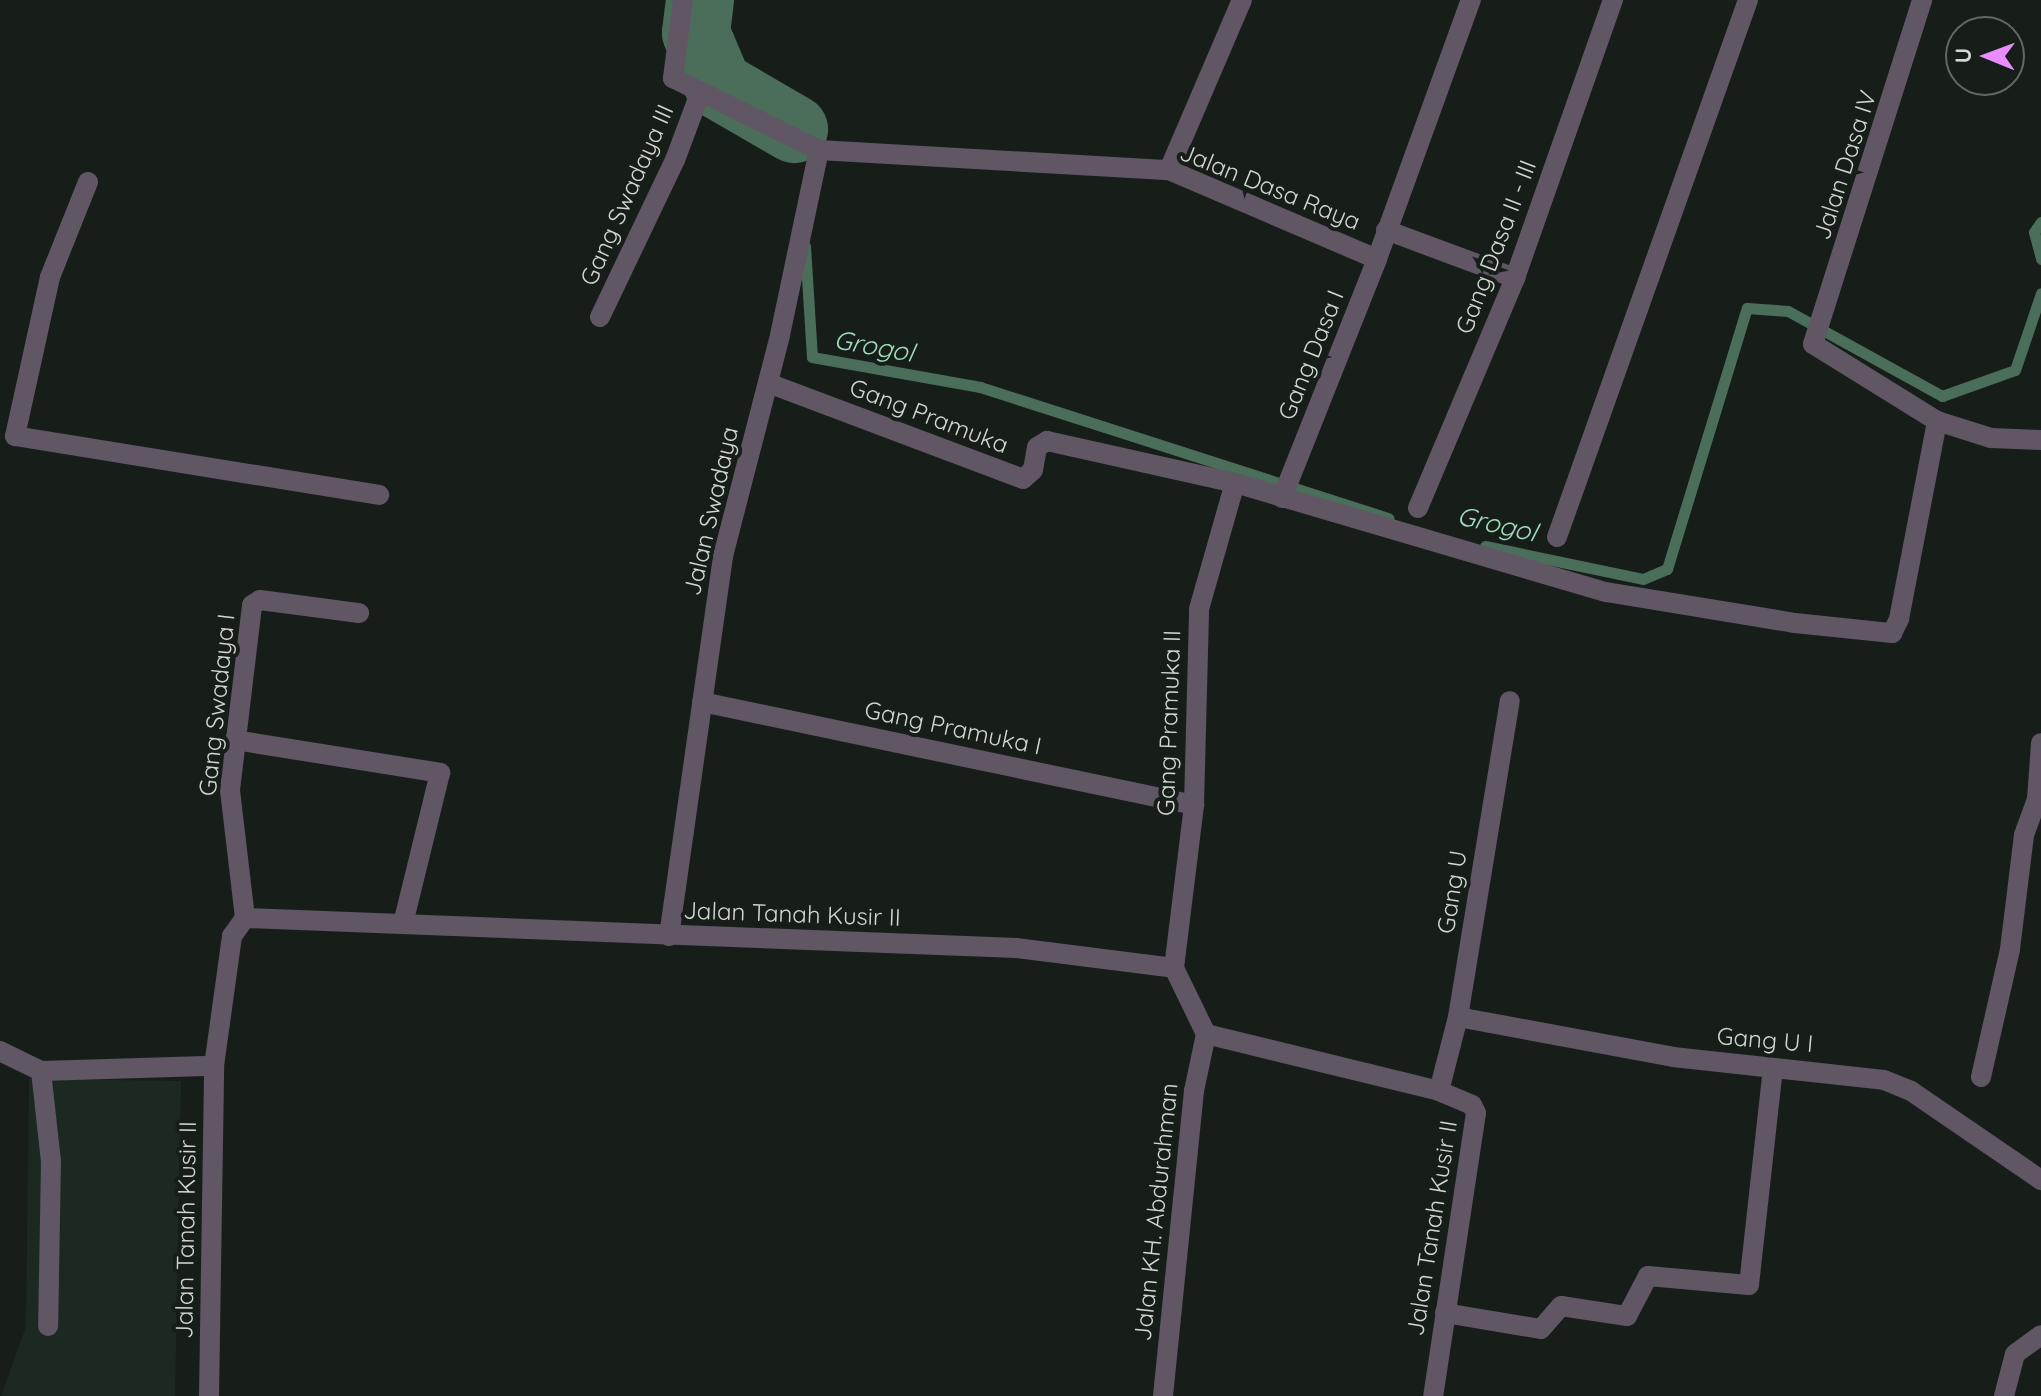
<!DOCTYPE html>
<style>
body{margin:0}
#map{position:relative;width:2041px;height:1396px;overflow:hidden;background:#171e19;font-family:Quicksand,sans-serif}
div>[style]{position:absolute}
.built>*{inset:0;background:#1c2921}
.stream>*{height:11px;margin:-5.5px;padding:0 5.5px;transform-origin:5.5px;border-radius:5.5px;background:#4a6e59}
.river>*{height:68px;margin:-34px;padding:0 34px;transform-origin:34px;border-radius:34px;background:#4a6e59}
.street>*{height:20px;margin:-10px;padding:0 10px;transform-origin:10px;border-radius:10px;background:#615663}
span{translate:-50% -50%;white-space:nowrap;text-align:center;line-height:1.15;-webkit-text-stroke:8px #171e19;paint-order:stroke}
.street-label{font-size:24px;color:#d2d7d4}
.water-label{font-size:26px;color:#9fdeb9;font-style:italic}
.north{position:absolute;left:1945px;top:16px;width:80px;height:80px;box-sizing:border-box;background:#171e19;border:2px solid #626864;border-radius:50%;rotate:271deg;font-size:22px;font-weight:700;line-height:32px;text-align:center;color:#d2d7d4}
.north::after{content:'';display:block;margin:auto;width:28px;height:36px;background:#e98dfe;clip-path:polygon(50% 0,100% 100%,50% 72%,0 100%)}
</style>
<div id="map">
<div class="built">
<i style="clip-path:polygon(29px 1079px,181px 1081px,175px 1396px,1px 1396px,26px 1327px)"></i>
</div>
<div class="stream">
<i style="left:2041px;top:222px;width:12px;rotate:125deg"></i>
<i style="left:2034px;top:232px;width:28px;rotate:75deg"></i>
<i style="left:805px;top:246px;width:111px;rotate:86.4deg"></i>
<i style="left:812px;top:357px;width:171px;rotate:10.1deg"></i>
<i style="left:980px;top:387px;width:429px;rotate:17.8deg"></i>
<i style="left:1485px;top:546px;width:161px;rotate:11.8deg"></i>
<i style="left:1643px;top:579px;width:26px;rotate:-23deg"></i>
<i style="left:1667px;top:569px;width:273px;rotate:-73deg"></i>
<i style="left:1747px;top:308px;width:41px;rotate:4.2deg"></i>
<i style="left:1788px;top:311px;width:176px;rotate:28.9deg"></i>
<i style="left:1942px;top:396px;width:77px;rotate:-19.6deg"></i>
<i style="left:2015px;top:370px;width:81px;rotate:-71.3deg"></i>
</div>
<div class="river">
<i style="left:700px;top:0;width:33px;rotate:97deg"></i>
<i style="left:696px;top:33px;width:56px;rotate:67.1deg"></i>
<i style="left:718px;top:85px;width:88px;rotate:30.1deg"></i>
</div>
<div class="street">
<i style="left:683px;top:0;width:79px;rotate:97.3deg"></i>
<i style="left:673px;top:78px;width:163px;rotate:26.3deg"></i>
<i style="left:819px;top:150px;width:351px;rotate:3.3deg"></i>
<i style="left:1169px;top:170px;width:226px;rotate:23.2deg"></i>
<i style="left:1377px;top:259px;width:276px;rotate:-70.1deg"></i>
<i style="left:1169px;top:170px;width:185px;rotate:-66.8deg"></i>
<i style="left:88px;top:182px;width:102px;rotate:111.8deg"></i>
<i style="left:50px;top:277px;width:163px;rotate:102.4deg"></i>
<i style="left:15px;top:436px;width:369px;rotate:9.2deg"></i>
<i style="left:1386px;top:230px;width:138px;rotate:20.4deg"></i>
<i style="left:600px;top:317px;width:174px;rotate:-64.5deg"></i>
<i style="left:675px;top:160px;width:72px;rotate:-69.5deg"></i>
<i style="left:768px;top:383px;width:272px;rotate:20.6deg"></i>
<i style="left:1023px;top:479px;width:13px;rotate:-42deg"></i>
<i style="left:1033px;top:470px;width:23px;rotate:-80deg"></i>
<i style="left:1037px;top:447px;width:12px;rotate:-31deg"></i>
<i style="left:1047px;top:441px;width:193px;rotate:12.6deg"></i>
<i style="left:1235px;top:483px;width:387px;rotate:16.4deg"></i>
<i style="left:1606px;top:592px;width:192px;rotate:9.3deg"></i>
<i style="left:1795px;top:623px;width:98px;rotate:5.9deg"></i>
<i style="left:1892px;top:633px;width:16px;rotate:-63deg"></i>
<i style="left:1899px;top:619px;width:202px;rotate:-79.1deg"></i>
<i style="left:1937px;top:421px;width:146px;rotate:-148.2deg"></i>
<i style="left:1813px;top:344px;width:361px;rotate:-72.4deg"></i>
<i style="left:1937px;top:421px;width:57px;rotate:17.5deg"></i>
<i style="left:1991px;top:438px;width:50px;rotate:2.3deg"></i>
<i style="left:1282px;top:498px;width:257px;rotate:-68.3deg"></i>
<i style="left:1418px;top:508px;width:250px;rotate:-67.1deg"></i>
<i style="left:1515px;top:278px;width:295px;rotate:-70.6deg"></i>
<i style="left:1557px;top:537px;width:570px;rotate:-70.42deg"></i>
<i style="left:702px;top:702px;width:503px;rotate:11.82deg"></i>
<i style="left:235px;top:740px;width:208px;rotate:9.1deg"></i>
<i style="left:440px;top:773px;width:155px;rotate:103.8deg"></i>
<i style="left:245px;top:918px;width:129px;rotate:-96.7deg"></i>
<i style="left:230px;top:790px;width:186px;rotate:-83.2deg"></i>
<i style="left:252px;top:605px;width:9px;rotate:-32deg"></i>
<i style="left:260px;top:600px;width:100px;rotate:7.5deg"></i>
<i style="left:669px;top:936px;width:384px;rotate:-81.9deg"></i>
<i style="left:723px;top:556px;width:228px;rotate:-75.5deg"></i>
<i style="left:780px;top:335px;width:189px;rotate:-78.1deg"></i>
<i style="left:1174px;top:968px;width:164px;rotate:-83deg"></i>
<i style="left:1194px;top:805px;width:196px;rotate:-88.5deg"></i>
<i style="left:1199px;top:609px;width:131px;rotate:-74.1deg"></i>
<i style="left:1458px;top:1017px;width:219px;rotate:10.5deg"></i>
<i style="left:1673px;top:1057px;width:212px;rotate:6.2deg"></i>
<i style="left:1884px;top:1080px;width:29px;rotate:22deg"></i>
<i style="left:1911px;top:1091px;width:158px;rotate:34.4deg"></i>
<i style="left:0;top:1051px;width:46px;rotate:26deg"></i>
<i style="left:41px;top:1071px;width:173px;rotate:-1.7deg"></i>
<i style="left:41px;top:1071px;width:91px;rotate:83.7deg"></i>
<i style="left:51px;top:1161px;width:165px;rotate:91deg"></i>
<i style="left:1981px;top:1077px;width:131px;rotate:-77.2deg"></i>
<i style="left:2010px;top:949px;width:115px;rotate:-83deg"></i>
<i style="left:2024px;top:835px;width:38px;rotate:-70deg"></i>
<i style="left:2037px;top:799px;width:56px;rotate:-85.9deg"></i>
<i style="left:1439px;top:1091px;width:76px;rotate:-75.6deg"></i>
<i style="left:1458px;top:1017px;width:320px;rotate:-80.7deg"></i>
<i style="left:1445px;top:1313px;width:97px;rotate:9.5deg"></i>
<i style="left:1541px;top:1329px;width:30px;rotate:-49deg"></i>
<i style="left:1561px;top:1306px;width:67px;rotate:8.6deg"></i>
<i style="left:1627px;top:1316px;width:45px;rotate:-62.3deg"></i>
<i style="left:1648px;top:1276px;width:101px;rotate:5.1deg"></i>
<i style="left:1749px;top:1285px;width:218px;rotate:-83.7deg"></i>
<i style="left:209px;top:1396px;width:330px;rotate:-89.1deg"></i>
<i style="left:214px;top:1066px;width:131px;rotate:-82.1deg"></i>
<i style="left:232px;top:936px;width:22px;rotate:-54deg"></i>
<i style="left:245px;top:918px;width:772px;rotate:2.23deg"></i>
<i style="left:1016px;top:948px;width:159px;rotate:7.2deg"></i>
<i style="left:1174px;top:968px;width:73px;rotate:64.1deg"></i>
<i style="left:1206px;top:1034px;width:240px;rotate:13.7deg"></i>
<i style="left:1439px;top:1091px;width:36px;rotate:23deg"></i>
<i style="left:1472px;top:1105px;width:9px;rotate:63deg"></i>
<i style="left:1476px;top:1113px;width:286px;rotate:98.6deg"></i>
<i style="left:1163px;top:1396px;width:307px;rotate:-84.2deg"></i>
<i style="left:1194px;top:1091px;width:58px;rotate:-78.1deg"></i>
<i style="left:2004px;top:1396px;width:43px;rotate:-75.3deg"></i>
<i style="left:2015px;top:1354px;width:32px;rotate:-36deg"></i>
</div>
<div class="street-label">
<span style="left:1845px;top:165px;rotate:-72deg">Jalan Dasa IV</span>
<span style="left:1270px;top:187px;rotate:22deg">Jalan Dasa Raya</span>
<span style="left:627px;top:195px;rotate:-66deg">Gang Swadaya III</span>
<span style="left:1496px;top:247px;rotate:-69deg">Gang Dasa II - III</span>
<span style="left:1311px;top:355px;rotate:-68deg">Gang Dasa I</span>
<span style="left:929px;top:416px;rotate:21deg">Gang Pramuka</span>
<span style="left:711px;top:511px;rotate:-77deg">Jalan Swadaya</span>
<span style="left:217px;top:705px;rotate:-84deg">Gang Swadaya I</span>
<span style="left:1169px;top:723px;rotate:-88deg">Gang Pramuka II</span>
<span style="left:953px;top:728px;rotate:12deg">Gang Pramuka I</span>
<span style="left:1452px;top:892px;rotate:-81deg">Gang U</span>
<span style="left:792px;top:914px;rotate:2deg">Jalan Tanah Kusir II</span>
<span style="left:1765px;top:1040px;rotate:5deg">Gang U I</span>
<span style="left:1156px;top:1212px;rotate:-84deg">Jalan KH. Abdurahman</span>
<span style="left:1432px;top:1228px;rotate:-81deg">Jalan Tanah Kusir II</span>
<span style="left:186px;top:1230px;rotate:-89deg">Jalan Tanah Kusir II</span>
</div>
<div class="water-label">
<span style="left:874px;top:346px;rotate:10deg">Grogol</span>
<span style="left:1497px;top:524px;rotate:13deg">Grogol</span>
</div>
<div class="north">U</div>
</div>
